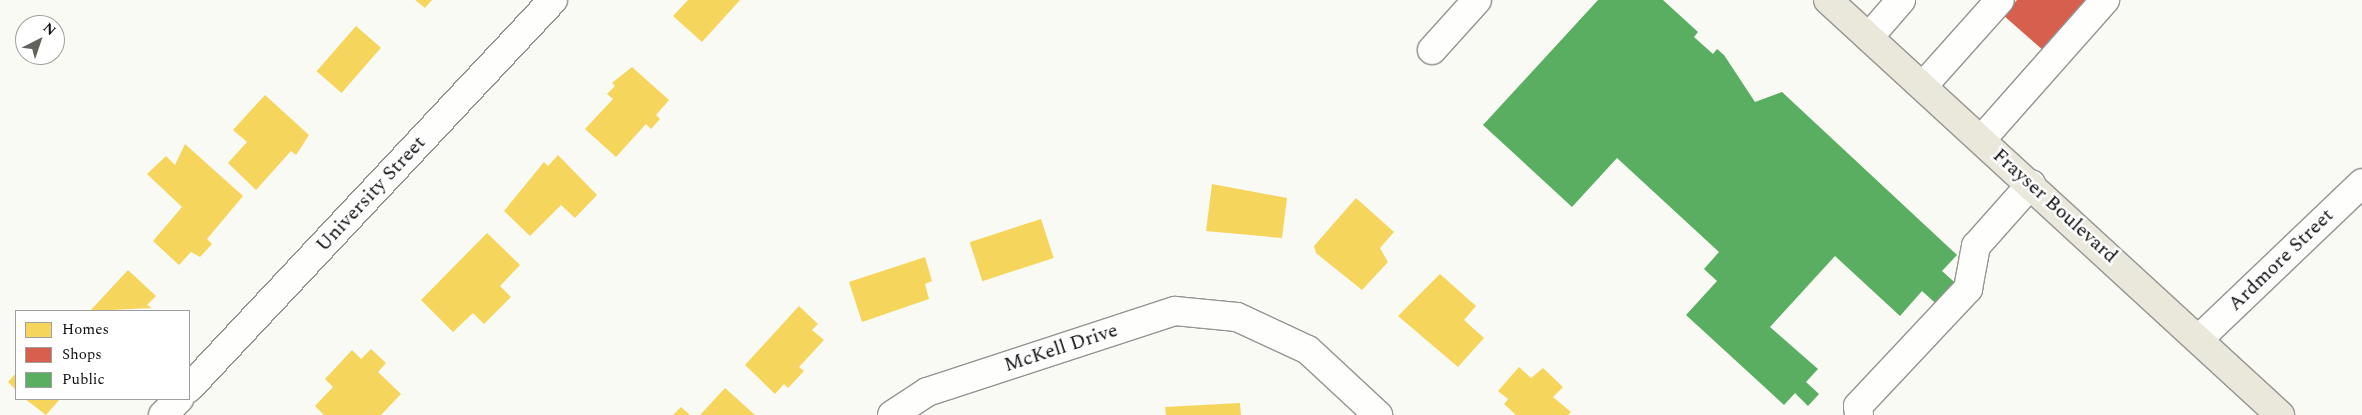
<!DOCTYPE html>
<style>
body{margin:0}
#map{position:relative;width:2362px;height:415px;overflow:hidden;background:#fafaf4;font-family:Spectral,serif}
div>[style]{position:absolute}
.homes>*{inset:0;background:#f6d55c;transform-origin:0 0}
.shops>*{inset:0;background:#d6604d}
.public>*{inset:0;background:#5aae61}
.roads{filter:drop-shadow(1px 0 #949492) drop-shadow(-1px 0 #949492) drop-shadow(0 1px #949492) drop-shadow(0 -1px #949492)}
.minor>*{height:28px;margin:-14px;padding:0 14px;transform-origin:14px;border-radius:14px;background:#fefefd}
.major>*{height:28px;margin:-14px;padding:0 14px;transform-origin:14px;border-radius:14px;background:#eae8db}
span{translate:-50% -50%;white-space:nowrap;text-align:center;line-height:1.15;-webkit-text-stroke:5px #fff;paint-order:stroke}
.street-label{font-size:20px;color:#0e0e0e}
.legend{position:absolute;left:15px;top:310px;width:175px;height:90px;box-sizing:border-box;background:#fff;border:1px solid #9f9f9f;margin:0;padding:6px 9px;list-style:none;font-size:15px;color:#0e0e0e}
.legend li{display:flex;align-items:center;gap:10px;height:25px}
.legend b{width:25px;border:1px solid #9f9f9f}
.north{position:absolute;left:15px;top:15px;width:50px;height:50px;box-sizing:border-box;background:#fff;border:1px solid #9f9f9f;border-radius:50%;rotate:41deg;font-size:14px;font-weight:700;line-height:20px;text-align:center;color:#0e0e0e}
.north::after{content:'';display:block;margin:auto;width:18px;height:22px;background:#61615e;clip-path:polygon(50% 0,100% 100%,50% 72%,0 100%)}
</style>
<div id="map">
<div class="homes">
<i style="clip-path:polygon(415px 0,432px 0,425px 8px)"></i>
<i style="clip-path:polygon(688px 0,740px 0,702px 42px,673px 16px)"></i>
<i style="left:356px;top:26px;width:33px;height:60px;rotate:41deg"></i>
<i style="clip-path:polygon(632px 67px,669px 100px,656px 115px,660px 119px,651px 129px,646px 124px,616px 157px,585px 129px,613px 99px,607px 94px,615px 86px,612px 83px)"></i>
<i style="clip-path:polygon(265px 95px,309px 135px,296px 155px,291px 151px,256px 190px,228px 163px,247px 142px,233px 130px)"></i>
<i style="clip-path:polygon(185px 144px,243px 196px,207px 239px,212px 244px,200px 257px,191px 252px,179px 265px,153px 241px,182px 207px,147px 174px,166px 156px,175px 165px)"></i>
<i style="clip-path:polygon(558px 155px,597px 195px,575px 218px,561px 205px,530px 236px,504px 211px,544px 162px,548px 166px)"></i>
<i style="clip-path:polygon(1212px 184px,1287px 198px,1282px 238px,1206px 231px)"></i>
<i style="clip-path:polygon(1356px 198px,1394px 232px,1380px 248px,1388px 262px,1362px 290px,1316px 253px,1314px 246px)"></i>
<i style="left:1041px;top:219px;width:41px;height:75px;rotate:72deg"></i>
<i style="clip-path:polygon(487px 233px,520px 265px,500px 286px,511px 297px,484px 324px,473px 313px,453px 332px,421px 300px)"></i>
<i style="clip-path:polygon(925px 257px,932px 281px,925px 284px,929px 299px,862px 322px,849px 282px)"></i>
<i style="clip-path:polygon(128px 270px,156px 296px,147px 305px,152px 308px,90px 311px)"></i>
<i style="clip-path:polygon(1440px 274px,1476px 306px,1464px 320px,1484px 338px,1458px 367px,1398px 316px)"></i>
<i style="clip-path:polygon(799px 306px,818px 324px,812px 330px,824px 340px,799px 367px,804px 371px,788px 388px,784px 384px,775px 394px,745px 365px)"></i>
<i style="clip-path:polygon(371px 349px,386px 363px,378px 372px,401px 394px,381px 415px,324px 415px,315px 406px,333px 387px,325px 379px,352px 350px,361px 359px)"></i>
<i style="clip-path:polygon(1519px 367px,1531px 378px,1543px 368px,1563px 387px,1553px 397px,1571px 412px,1568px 415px,1516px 415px,1504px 404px,1508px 399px,1498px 391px)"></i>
<i style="clip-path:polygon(16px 373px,16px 390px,8px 382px)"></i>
<i style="clip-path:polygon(725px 388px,755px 415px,700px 415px)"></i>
<i style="clip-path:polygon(25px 399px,60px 399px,46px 415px)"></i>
<i style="clip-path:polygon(1240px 403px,1241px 415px,1166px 415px,1165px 407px)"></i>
<i style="clip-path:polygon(681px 407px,690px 415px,673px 415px)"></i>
</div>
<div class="shops">
<i style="clip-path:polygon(2017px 0,2090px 0,2044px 51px,2003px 15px)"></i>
</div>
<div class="public">
<i style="clip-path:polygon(1598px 0,1663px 0,1698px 32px,1694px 37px,1713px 54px,1717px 49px,1724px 55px,1755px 102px,1782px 92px,1957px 255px,1942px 271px,1961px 288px,1942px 309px,1922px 291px,1900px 316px,1835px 256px,1770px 327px,1818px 369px,1806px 382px,1819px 394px,1808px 406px,1795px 393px,1784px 405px,1686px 315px,1717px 281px,1704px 269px,1719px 252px,1617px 158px,1572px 207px,1483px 125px)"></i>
</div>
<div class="roads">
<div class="minor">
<i style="left:1869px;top:37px;width:49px;rotate:-49.1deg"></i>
<i style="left:1432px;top:50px;width:67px;rotate:-48deg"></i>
<i style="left:1923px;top:86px;width:115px;rotate:-48.2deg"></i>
<i style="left:1982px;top:139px;width:186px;rotate:-48.5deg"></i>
<i style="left:2200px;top:338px;width:224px;rotate:-43.7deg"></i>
<i style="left:189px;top:388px;width:532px;rotate:-46.83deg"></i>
<i style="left:163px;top:415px;width:23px;rotate:-45deg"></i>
<i style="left:892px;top:415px;width:42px;rotate:-33.3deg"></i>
<i style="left:927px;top:392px;width:261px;rotate:-18.1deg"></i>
<i style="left:1175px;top:311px;width:62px;rotate:5.5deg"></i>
<i style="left:1237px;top:317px;width:78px;rotate:24.9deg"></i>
<i style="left:1308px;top:350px;width:96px;rotate:42.9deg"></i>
<i style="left:1859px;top:415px;width:9px;rotate:-96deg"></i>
<i style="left:1858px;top:406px;width:161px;rotate:-46.8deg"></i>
<i style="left:1968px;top:289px;width:44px;rotate:-79.5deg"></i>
<i style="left:1976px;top:246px;width:83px;rotate:-48.4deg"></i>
</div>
<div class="major">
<i style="left:1828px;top:0;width:614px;rotate:42.56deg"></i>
</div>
</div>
<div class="street-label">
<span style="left:371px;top:194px;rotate:-47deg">University Street</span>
<span style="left:2055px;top:206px;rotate:42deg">Frayser Boulevard</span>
<span style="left:2281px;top:260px;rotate:-44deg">Ardmore Street</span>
<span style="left:1061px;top:348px;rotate:-18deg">McKell Drive</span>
</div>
<ul class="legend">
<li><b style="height:14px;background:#f6d55c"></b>Homes</li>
<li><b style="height:14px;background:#d6604d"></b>Shops</li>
<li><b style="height:14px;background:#5aae61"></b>Public</li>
</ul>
<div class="north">N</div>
</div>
